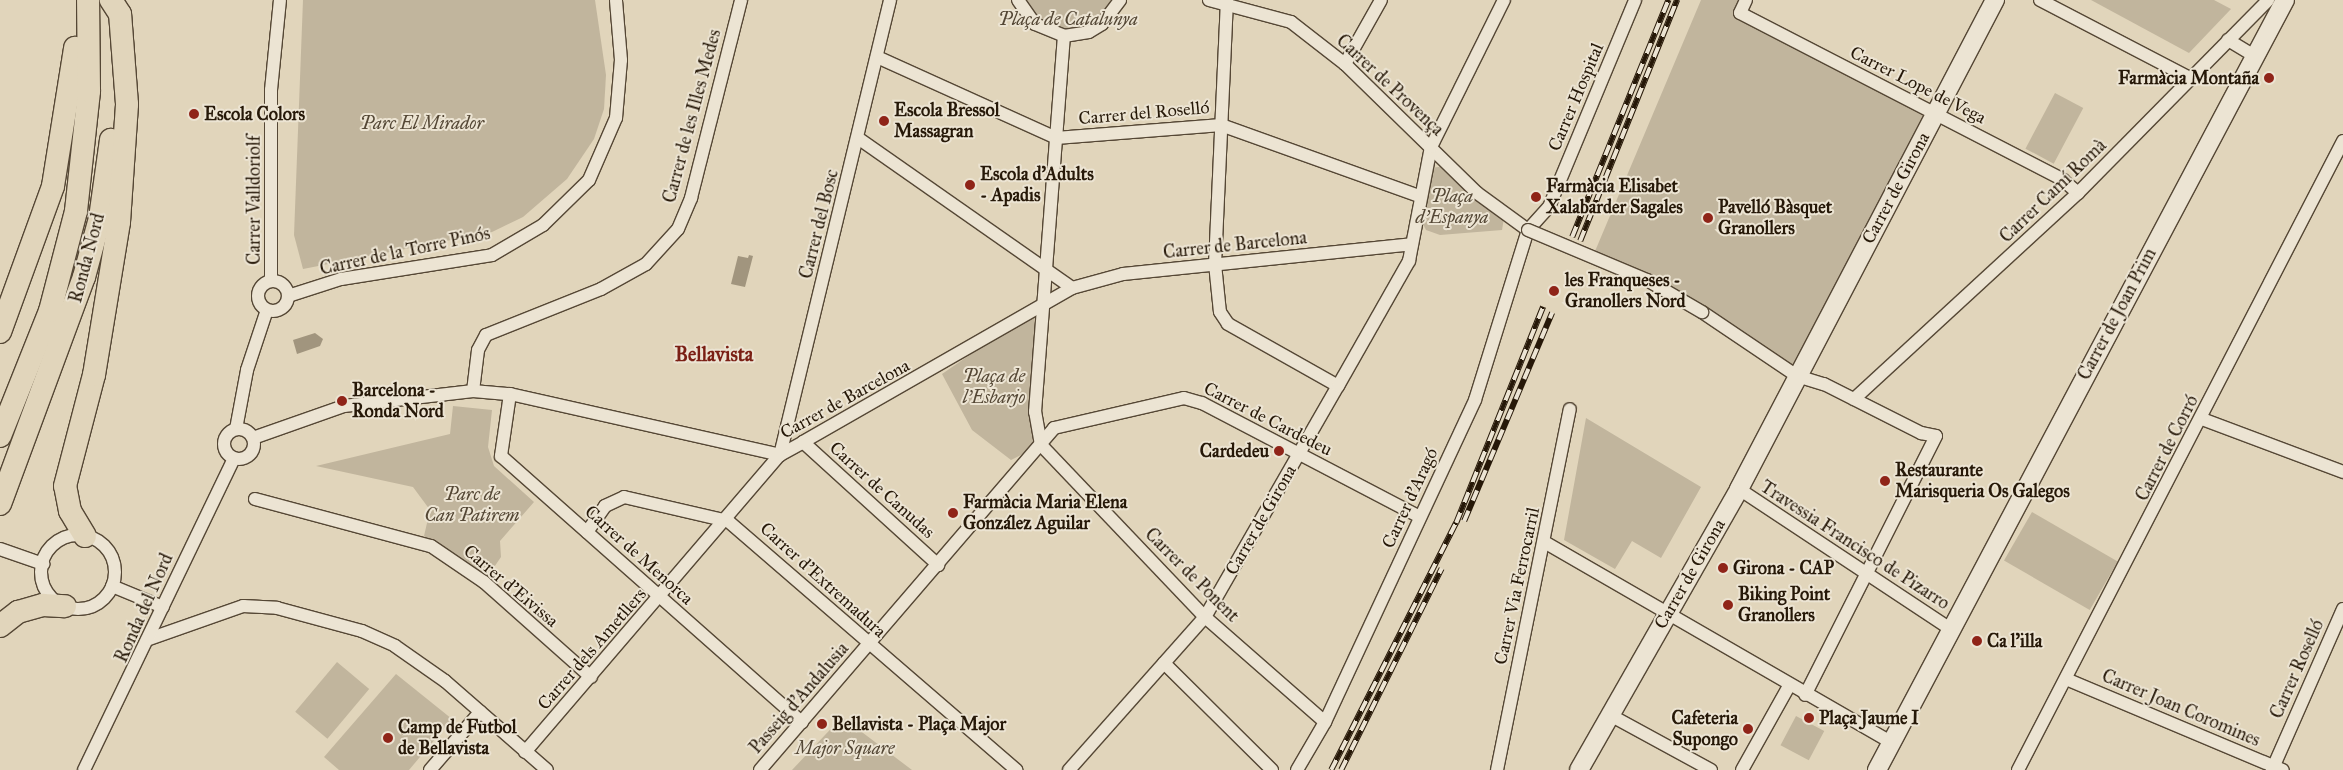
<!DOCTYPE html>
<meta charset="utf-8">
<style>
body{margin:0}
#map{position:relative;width:2343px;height:770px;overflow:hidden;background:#e1d5bb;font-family:"IM FELL Great Primer",serif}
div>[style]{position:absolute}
.green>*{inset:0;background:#c1b59d;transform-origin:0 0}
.water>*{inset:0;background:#a1957e}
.roads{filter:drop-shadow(1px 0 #554735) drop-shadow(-1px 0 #554735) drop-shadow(0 1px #554735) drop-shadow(0 -1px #554735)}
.street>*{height:12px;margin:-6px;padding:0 6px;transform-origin:6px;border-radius:6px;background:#ece4d3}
.street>.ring{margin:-6px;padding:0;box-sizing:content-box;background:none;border:12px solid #ece4d3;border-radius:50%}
.secondary>*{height:18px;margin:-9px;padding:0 9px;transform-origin:9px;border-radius:9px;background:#ece4d3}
.highway>*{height:22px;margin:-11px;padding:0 11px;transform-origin:11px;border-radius:11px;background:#e1d5bb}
.rail>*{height:5.5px;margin-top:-2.75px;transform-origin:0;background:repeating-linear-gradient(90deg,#ece4d3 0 11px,#261808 0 22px);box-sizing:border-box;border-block:1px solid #261808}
.bridges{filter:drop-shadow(1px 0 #554735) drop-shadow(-1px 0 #554735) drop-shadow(0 1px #554735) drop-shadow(0 -1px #554735)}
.street-bridge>*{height:12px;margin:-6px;padding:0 6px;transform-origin:6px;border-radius:6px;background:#ece4d3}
.dots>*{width:14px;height:14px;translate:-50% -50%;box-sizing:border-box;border:2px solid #ece4d3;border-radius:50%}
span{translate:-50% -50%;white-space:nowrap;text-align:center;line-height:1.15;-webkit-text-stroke:4px #ece4d3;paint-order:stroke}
.park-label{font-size:18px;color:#544735;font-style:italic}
.poi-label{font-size:18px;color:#261808;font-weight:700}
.right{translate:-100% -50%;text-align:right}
.left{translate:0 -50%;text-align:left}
.street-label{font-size:18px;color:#261808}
.quarter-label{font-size:20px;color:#7a1f14;font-weight:700}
</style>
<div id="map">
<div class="green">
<i style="clip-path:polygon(303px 0,595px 0,606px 75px,604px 109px,594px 139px,567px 179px,523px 217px,492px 232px,303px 269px,294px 235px)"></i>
<i style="clip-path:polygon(1018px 0,1118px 0,1098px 29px,1045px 34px)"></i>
<i style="clip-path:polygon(1701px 0,1746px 0,1740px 12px,1935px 114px,1797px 376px,1702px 312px,1593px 256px)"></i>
<i style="clip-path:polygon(2091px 0,2214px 0,2231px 9px,2189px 53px)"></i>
<i style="left:2055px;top:93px;width:32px;height:63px;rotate:28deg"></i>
<i style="clip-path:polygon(1446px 166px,1504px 218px,1502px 230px,1440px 235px,1426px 230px,1422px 222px,1431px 168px)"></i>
<i style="clip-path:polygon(1035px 310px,1033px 408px,1041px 445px,1011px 460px,972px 430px,942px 374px)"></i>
<i style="clip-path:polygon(453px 406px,492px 410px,488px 447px,494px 466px,534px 502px,500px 541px,501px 557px,486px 579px,424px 536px,430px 510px,413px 487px,316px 466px,450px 434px)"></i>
<i style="clip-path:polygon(1586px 418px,1701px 487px,1661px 558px,1632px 541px,1615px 569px,1564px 540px)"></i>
<i style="left:2032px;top:512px;width:99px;height:56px;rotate:30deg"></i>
<i style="left:337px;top:662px;width:42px;height:65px;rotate:40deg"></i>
<i style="clip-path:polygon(396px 674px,452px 719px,409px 770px,339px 770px,324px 757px)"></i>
<i style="left:1796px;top:716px;width:32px;height:33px;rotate:28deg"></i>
<i style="clip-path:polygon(842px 717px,912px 770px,792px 770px)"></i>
</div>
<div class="water">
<i style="clip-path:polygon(749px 255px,753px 256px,745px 287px,731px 284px,738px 256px,748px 258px)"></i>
<i style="clip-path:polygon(315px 333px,323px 339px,320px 346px,297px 354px,293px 340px)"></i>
</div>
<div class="roads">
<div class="street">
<i style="left:1018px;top:0;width:29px;rotate:55deg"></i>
<i style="left:1035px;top:24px;width:31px;rotate:22deg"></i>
<i style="left:1064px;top:36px;width:25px;rotate:-9deg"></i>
<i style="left:1089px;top:32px;width:15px;rotate:-32deg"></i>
<i style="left:1102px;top:24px;width:30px;rotate:-53deg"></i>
<i style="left:1209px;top:0;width:85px;rotate:15deg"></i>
<i style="left:1291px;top:22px;width:68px;rotate:37.9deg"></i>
<i style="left:1345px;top:64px;width:185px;rotate:44.3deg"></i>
<i style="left:1477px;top:193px;width:63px;rotate:36deg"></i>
<i style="left:1227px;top:0;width:264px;rotate:92.6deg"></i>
<i style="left:1215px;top:264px;width:48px;rotate:84.1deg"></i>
<i style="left:1220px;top:312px;width:14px;rotate:56deg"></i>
<i style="left:1228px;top:324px;width:126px;rotate:29.4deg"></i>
<i style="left:1746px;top:0;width:14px;rotate:115deg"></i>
<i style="left:1740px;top:13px;width:364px;rotate:27.3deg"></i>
<i style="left:2063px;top:180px;width:20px;rotate:41deg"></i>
<i style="left:2040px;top:0;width:169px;rotate:27.5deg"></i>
<i style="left:2228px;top:40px;width:31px;rotate:31deg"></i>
<i style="left:877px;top:57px;width:196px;rotate:24.3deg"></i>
<i style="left:1056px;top:138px;width:166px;rotate:-4.5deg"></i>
<i style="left:1221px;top:125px;width:210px;rotate:19.7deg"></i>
<i style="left:1345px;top:64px;width:73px;rotate:-60.6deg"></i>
<i style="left:858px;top:138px;width:261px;rotate:35deg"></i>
<i class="ring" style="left:258px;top:281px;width:18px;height:18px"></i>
<i style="left:271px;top:281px;width:191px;rotate:-90deg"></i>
<i style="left:271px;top:90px;width:90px;rotate:-84.3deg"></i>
<i style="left:288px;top:296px;width:56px;rotate:-17.8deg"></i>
<i style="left:341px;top:279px;width:153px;rotate:-9deg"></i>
<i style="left:492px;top:255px;width:59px;rotate:-30.5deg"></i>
<i style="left:543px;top:225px;width:64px;rotate:-44.4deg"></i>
<i style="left:589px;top:180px;width:68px;rotate:-66.5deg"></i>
<i style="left:616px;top:118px;width:58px;rotate:-85.1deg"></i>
<i style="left:621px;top:60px;width:60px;rotate:-94.8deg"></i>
<i style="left:1702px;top:312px;width:115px;rotate:34deg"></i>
<i style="left:1797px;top:376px;width:28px;rotate:17deg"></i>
<i style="left:1824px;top:384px;width:109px;rotate:26.8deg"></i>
<i style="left:1921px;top:433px;width:15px;rotate:11deg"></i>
<i style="left:1936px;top:436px;width:290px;rotate:116.8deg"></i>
<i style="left:473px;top:391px;width:41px;rotate:-83deg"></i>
<i style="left:478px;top:350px;width:17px;rotate:-62deg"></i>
<i style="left:486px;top:335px;width:124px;rotate:-21.8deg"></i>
<i style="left:601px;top:289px;width:51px;rotate:-29.1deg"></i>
<i style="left:646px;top:264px;width:47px;rotate:-47.6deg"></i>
<i style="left:678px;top:229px;width:34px;rotate:-67deg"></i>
<i style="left:691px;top:198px;width:204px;rotate:-75.8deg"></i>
<i style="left:510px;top:394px;width:63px;rotate:98.3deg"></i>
<i style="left:501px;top:456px;width:402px;rotate:41.5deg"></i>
<i style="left:1854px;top:399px;width:304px;rotate:-42.6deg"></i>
<i style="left:2078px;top:193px;width:271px;rotate:-45.4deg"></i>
<i style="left:2202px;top:419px;width:151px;rotate:20.6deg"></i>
<i style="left:236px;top:429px;width:60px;rotate:-79.4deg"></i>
<i style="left:247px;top:370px;width:63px;rotate:-71.6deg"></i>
<i class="ring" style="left:224px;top:429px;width:18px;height:18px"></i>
<i style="left:253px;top:438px;width:96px;rotate:-19.4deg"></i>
<i style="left:344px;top:406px;width:130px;rotate:-6.6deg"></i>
<i style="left:473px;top:391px;width:37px;rotate:5deg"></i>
<i style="left:510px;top:394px;width:277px;rotate:12.7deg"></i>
<i style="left:803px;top:442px;width:183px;rotate:42.3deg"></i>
<i style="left:1041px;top:445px;width:34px;rotate:-100deg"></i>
<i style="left:1035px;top:412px;width:377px;rotate:-85.6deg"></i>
<i style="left:1041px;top:445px;width:238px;rotate:46.4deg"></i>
<i style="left:1205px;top:617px;width:159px;rotate:41.2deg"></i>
<i style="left:780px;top:455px;width:468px;rotate:-76.4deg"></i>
<i style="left:1739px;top:489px;width:255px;rotate:33.5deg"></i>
<i style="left:255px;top:499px;width:182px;rotate:15deg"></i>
<i style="left:431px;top:546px;width:64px;rotate:34.2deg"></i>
<i style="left:484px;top:582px;width:143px;rotate:41.6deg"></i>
<i style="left:587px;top:532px;width:32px;rotate:-55deg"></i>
<i style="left:605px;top:506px;width:21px;rotate:-25deg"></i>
<i style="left:624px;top:497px;width:107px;rotate:13deg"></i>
<i style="left:728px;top:521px;width:381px;rotate:40.8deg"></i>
<i class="ring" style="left:41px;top:535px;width:62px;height:62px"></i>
<i style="left:1546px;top:543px;width:397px;rotate:30deg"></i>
<i style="left:0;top:549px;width:46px;rotate:19.2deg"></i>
<i style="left:112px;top:586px;width:55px;rotate:22.4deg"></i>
<i style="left:149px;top:639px;width:100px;rotate:-19.3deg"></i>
<i style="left:243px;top:606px;width:34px;rotate:3deg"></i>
<i style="left:277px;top:608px;width:88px;rotate:15.1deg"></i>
<i style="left:362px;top:631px;width:36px;rotate:24deg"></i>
<i style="left:395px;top:646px;width:61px;rotate:35deg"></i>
<i style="left:445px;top:681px;width:135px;rotate:41.1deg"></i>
<i style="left:1164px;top:663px;width:152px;rotate:44.7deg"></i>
<i style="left:2066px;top:679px;width:235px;rotate:22.8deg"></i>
<i style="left:1610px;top:715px;width:115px;rotate:28.6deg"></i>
<i style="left:525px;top:752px;width:391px;rotate:-49.4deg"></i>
<i style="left:780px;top:455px;width:26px;rotate:-29deg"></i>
<i style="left:803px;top:442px;width:310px;rotate:-29.8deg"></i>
<i style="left:1072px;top:288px;width:53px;rotate:-15.4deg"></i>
<i style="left:1123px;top:274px;width:290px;rotate:-5.9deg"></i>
<i style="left:84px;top:770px;width:346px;rotate:-64.3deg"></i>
<i style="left:430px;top:770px;width:77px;rotate:-49.2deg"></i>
<i style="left:760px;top:770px;width:451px;rotate:-49.3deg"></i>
<i style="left:1054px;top:428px;width:133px;rotate:-13deg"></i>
<i style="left:1184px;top:398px;width:19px;rotate:16deg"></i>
<i style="left:1202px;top:403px;width:246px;rotate:27.6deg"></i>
<i style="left:1069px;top:770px;width:205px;rotate:-48.4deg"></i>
<i style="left:1205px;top:617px;width:267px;rotate:-60.1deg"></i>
<i style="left:1338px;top:386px;width:144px;rotate:-60.4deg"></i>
<i style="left:1409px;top:261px;width:116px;rotate:-79.1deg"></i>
<i style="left:1431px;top:147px;width:164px;rotate:-63.6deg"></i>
<i style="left:1297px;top:770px;width:56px;rotate:-59.7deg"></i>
<i style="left:1325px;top:722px;width:355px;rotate:-65deg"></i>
<i style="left:1475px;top:400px;width:178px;rotate:-72.7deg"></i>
<i style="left:1528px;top:230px;width:31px;rotate:-48deg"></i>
<i style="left:1549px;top:207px;width:224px;rotate:-67.4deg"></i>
<i style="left:1497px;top:770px;width:368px;rotate:-78.6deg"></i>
<i style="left:1742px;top:770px;width:96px;rotate:-60.8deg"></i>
<i style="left:2018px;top:770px;width:708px;rotate:-62.67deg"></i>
<i style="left:2272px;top:770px;width:176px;rotate:-66.2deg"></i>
</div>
<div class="secondary">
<i style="left:1579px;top:770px;width:323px;rotate:-60.3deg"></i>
<i style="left:1739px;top:489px;width:552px;rotate:-62.37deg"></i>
<i style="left:1877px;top:770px;width:871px;rotate:-62.08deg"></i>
</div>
<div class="highway">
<i style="left:0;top:332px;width:155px;rotate:-70deg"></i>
<i style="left:53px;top:186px;width:140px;rotate:-80.9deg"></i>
<i style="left:0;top:436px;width:135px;rotate:-68.2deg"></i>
<i style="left:50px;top:311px;width:103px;rotate:-75.4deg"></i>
<i style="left:76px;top:211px;width:121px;rotate:-83.8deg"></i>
<i style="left:89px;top:91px;width:91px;rotate:-90.6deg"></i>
<i style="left:0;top:504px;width:242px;rotate:-69.7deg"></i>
<i style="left:84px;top:277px;width:61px;rotate:-74.8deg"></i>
<i style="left:100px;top:218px;width:79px;rotate:-82deg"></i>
<i style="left:85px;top:536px;width:29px;rotate:-121deg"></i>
<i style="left:70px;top:511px;width:25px;rotate:-101deg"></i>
<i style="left:65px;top:486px;width:115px;rotate:-75.4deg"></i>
<i style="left:94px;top:375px;width:155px;rotate:-80.7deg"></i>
<i style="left:119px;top:222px;width:118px;rotate:-86.1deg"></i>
<i style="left:127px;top:104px;width:90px;rotate:-94.4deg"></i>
<i style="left:120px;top:14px;width:17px;rotate:-123deg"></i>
<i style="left:0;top:626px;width:23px;rotate:-38deg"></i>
<i style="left:18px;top:612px;width:26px;rotate:-16deg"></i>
<i style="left:43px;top:605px;width:22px;rotate:3deg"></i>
</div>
</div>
<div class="rail">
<i style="left:1572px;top:237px;width:256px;rotate:-67.9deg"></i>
<i style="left:1580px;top:241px;width:260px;rotate:-68.1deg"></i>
<i style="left:1464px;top:521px;width:226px;rotate:-67.1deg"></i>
<i style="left:1331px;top:770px;width:277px;rotate:-63.2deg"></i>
<i style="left:1456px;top:523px;width:233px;rotate:-68.1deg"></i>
<i style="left:1341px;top:770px;width:225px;rotate:-63.5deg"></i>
</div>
<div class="bridges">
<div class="street-bridge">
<i style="left:1528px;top:230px;width:129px;rotate:22.8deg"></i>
<i style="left:1647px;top:280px;width:64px;rotate:30.2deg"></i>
</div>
</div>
<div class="dots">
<i style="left:2269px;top:78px;background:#8f2418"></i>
<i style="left:194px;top:114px;background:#8f2418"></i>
<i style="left:884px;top:121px;background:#8f2418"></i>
<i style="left:970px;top:185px;background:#8f2418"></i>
<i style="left:1536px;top:197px;background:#8f2418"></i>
<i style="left:1708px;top:218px;background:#8f2418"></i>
<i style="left:1554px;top:291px;background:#8f2418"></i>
<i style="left:342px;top:401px;background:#8f2418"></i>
<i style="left:1279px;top:451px;background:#8f2418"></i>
<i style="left:1885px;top:481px;background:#8f2418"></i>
<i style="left:953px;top:513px;background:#8f2418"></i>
<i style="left:1723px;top:568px;background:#8f2418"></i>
<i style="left:1728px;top:605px;background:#8f2418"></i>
<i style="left:1977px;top:641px;background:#8f2418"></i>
<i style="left:1809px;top:718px;background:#8f2418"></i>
<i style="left:822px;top:724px;background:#8f2418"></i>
<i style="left:1748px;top:729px;background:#8f2418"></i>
<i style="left:388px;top:738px;background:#8f2418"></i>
</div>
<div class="park-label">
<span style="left:1068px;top:19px">Plaça de Catalunya</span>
<span style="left:422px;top:123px">Parc El Mirador</span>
<span style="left:1452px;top:207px">Plaça<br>d'Espanya</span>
<span style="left:994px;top:387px">Plaça de<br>l'Esbarjo</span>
<span style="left:472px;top:505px">Parc de<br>Can Patirem</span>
<span style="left:845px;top:748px">Major Square</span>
</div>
<div class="poi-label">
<span class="right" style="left:2259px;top:78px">Farmàcia Montaña</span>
<span class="left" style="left:894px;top:121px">Escola Bressol<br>Massagran</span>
<span class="left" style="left:204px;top:114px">Escola Colors</span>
<span class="left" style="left:980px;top:185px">Escola d'Adults<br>- Apadis</span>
<span class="left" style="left:1546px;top:197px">Farmàcia Elisabet<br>Xalabarder Sagales</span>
<span class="left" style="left:1718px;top:218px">Pavelló Bàsquet<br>Granollers</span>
<span class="left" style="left:1565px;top:291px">les Franqueses -<br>Granollers Nord</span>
<span class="left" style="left:352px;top:401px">Barcelona -<br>Ronda Nord</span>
<span class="right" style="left:1269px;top:451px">Cardedeu</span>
<span class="left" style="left:1895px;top:481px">Restaurante<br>Marisqueria Os Galegos</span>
<span class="left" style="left:963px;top:513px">Farmàcia Maria Elena<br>González Aguilar</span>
<span class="left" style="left:1733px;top:568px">Girona - CAP</span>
<span class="left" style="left:1738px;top:605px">Biking Point<br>Granollers</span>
<span class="left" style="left:1987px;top:641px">Ca l'illa</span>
<span class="left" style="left:1819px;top:718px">Plaça Jaume I</span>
<span class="right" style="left:1738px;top:729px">Cafeteria<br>Supongo</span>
<span class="left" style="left:832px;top:724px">Bellavista - Plaça Major</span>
<span class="left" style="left:398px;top:738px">Camp de Futbol<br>de Bellavista</span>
</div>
<div class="street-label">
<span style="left:1390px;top:85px;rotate:43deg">Carrer de Provença</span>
<span style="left:1918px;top:85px;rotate:27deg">Carrer Lope de Vega</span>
<span style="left:1576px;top:97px;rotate:-67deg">Carrer Hospital</span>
<span style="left:1144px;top:113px;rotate:-5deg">Carrer del Roselló</span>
<span style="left:692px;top:116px;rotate:-75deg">Carrer de les Illes Medes</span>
<span style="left:1896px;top:188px;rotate:-62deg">Carrer de Girona</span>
<span style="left:2053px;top:191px;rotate:-44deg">Carrer Camí Romà</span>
<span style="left:254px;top:200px;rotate:-90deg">Carrer Valldoriolf</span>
<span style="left:819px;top:224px;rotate:-76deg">Carrer del Bosc</span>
<span style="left:1235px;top:245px;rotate:-6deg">Carrer de Barcelona</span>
<span style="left:405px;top:251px;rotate:-12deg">Carrer de la Torre Pinós</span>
<span style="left:87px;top:258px;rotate:-75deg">Ronda Nord</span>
<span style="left:2117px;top:314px;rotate:-62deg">Carrer de Joan Prim</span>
<span style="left:845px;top:399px;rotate:-29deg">Carrer de Barcelona</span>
<span style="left:1268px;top:419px;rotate:27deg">Carrer de Cardedeu</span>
<span style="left:2167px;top:448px;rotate:-63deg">Carrer de Corró</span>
<span style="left:882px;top:490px;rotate:42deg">Carrer de Canudas</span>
<span style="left:1410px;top:498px;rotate:-65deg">Carrer d'Aragó</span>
<span style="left:1261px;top:520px;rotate:-60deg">Carrer de Girona</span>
<span style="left:1855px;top:545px;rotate:33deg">Travessia Francisco de Pizarro</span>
<span style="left:639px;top:555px;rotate:42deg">Carrer de Menorca</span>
<span style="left:1690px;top:574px;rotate:-60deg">Carrer de Girona</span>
<span style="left:1192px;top:575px;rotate:45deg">Carrer de Ponent</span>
<span style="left:823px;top:580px;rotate:42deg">Carrer d'Extremadura</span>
<span style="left:511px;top:586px;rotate:40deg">Carrer d'Eivissa</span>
<span style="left:1517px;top:586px;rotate:-78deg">Carrer Via Ferrocarril</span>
<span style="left:144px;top:608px;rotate:-66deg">Ronda del Nord</span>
<span style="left:592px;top:649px;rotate:-49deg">Carrer dels Ametllers</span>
<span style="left:2297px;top:669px;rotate:-66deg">Carrer Roselló</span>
<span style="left:799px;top:698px;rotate:-49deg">Passeig d'Andalusia</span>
<span style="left:2181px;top:708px;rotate:23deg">Carrer Joan Coromines</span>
</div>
<div class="quarter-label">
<span style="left:714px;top:354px">Bellavista</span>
</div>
</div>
